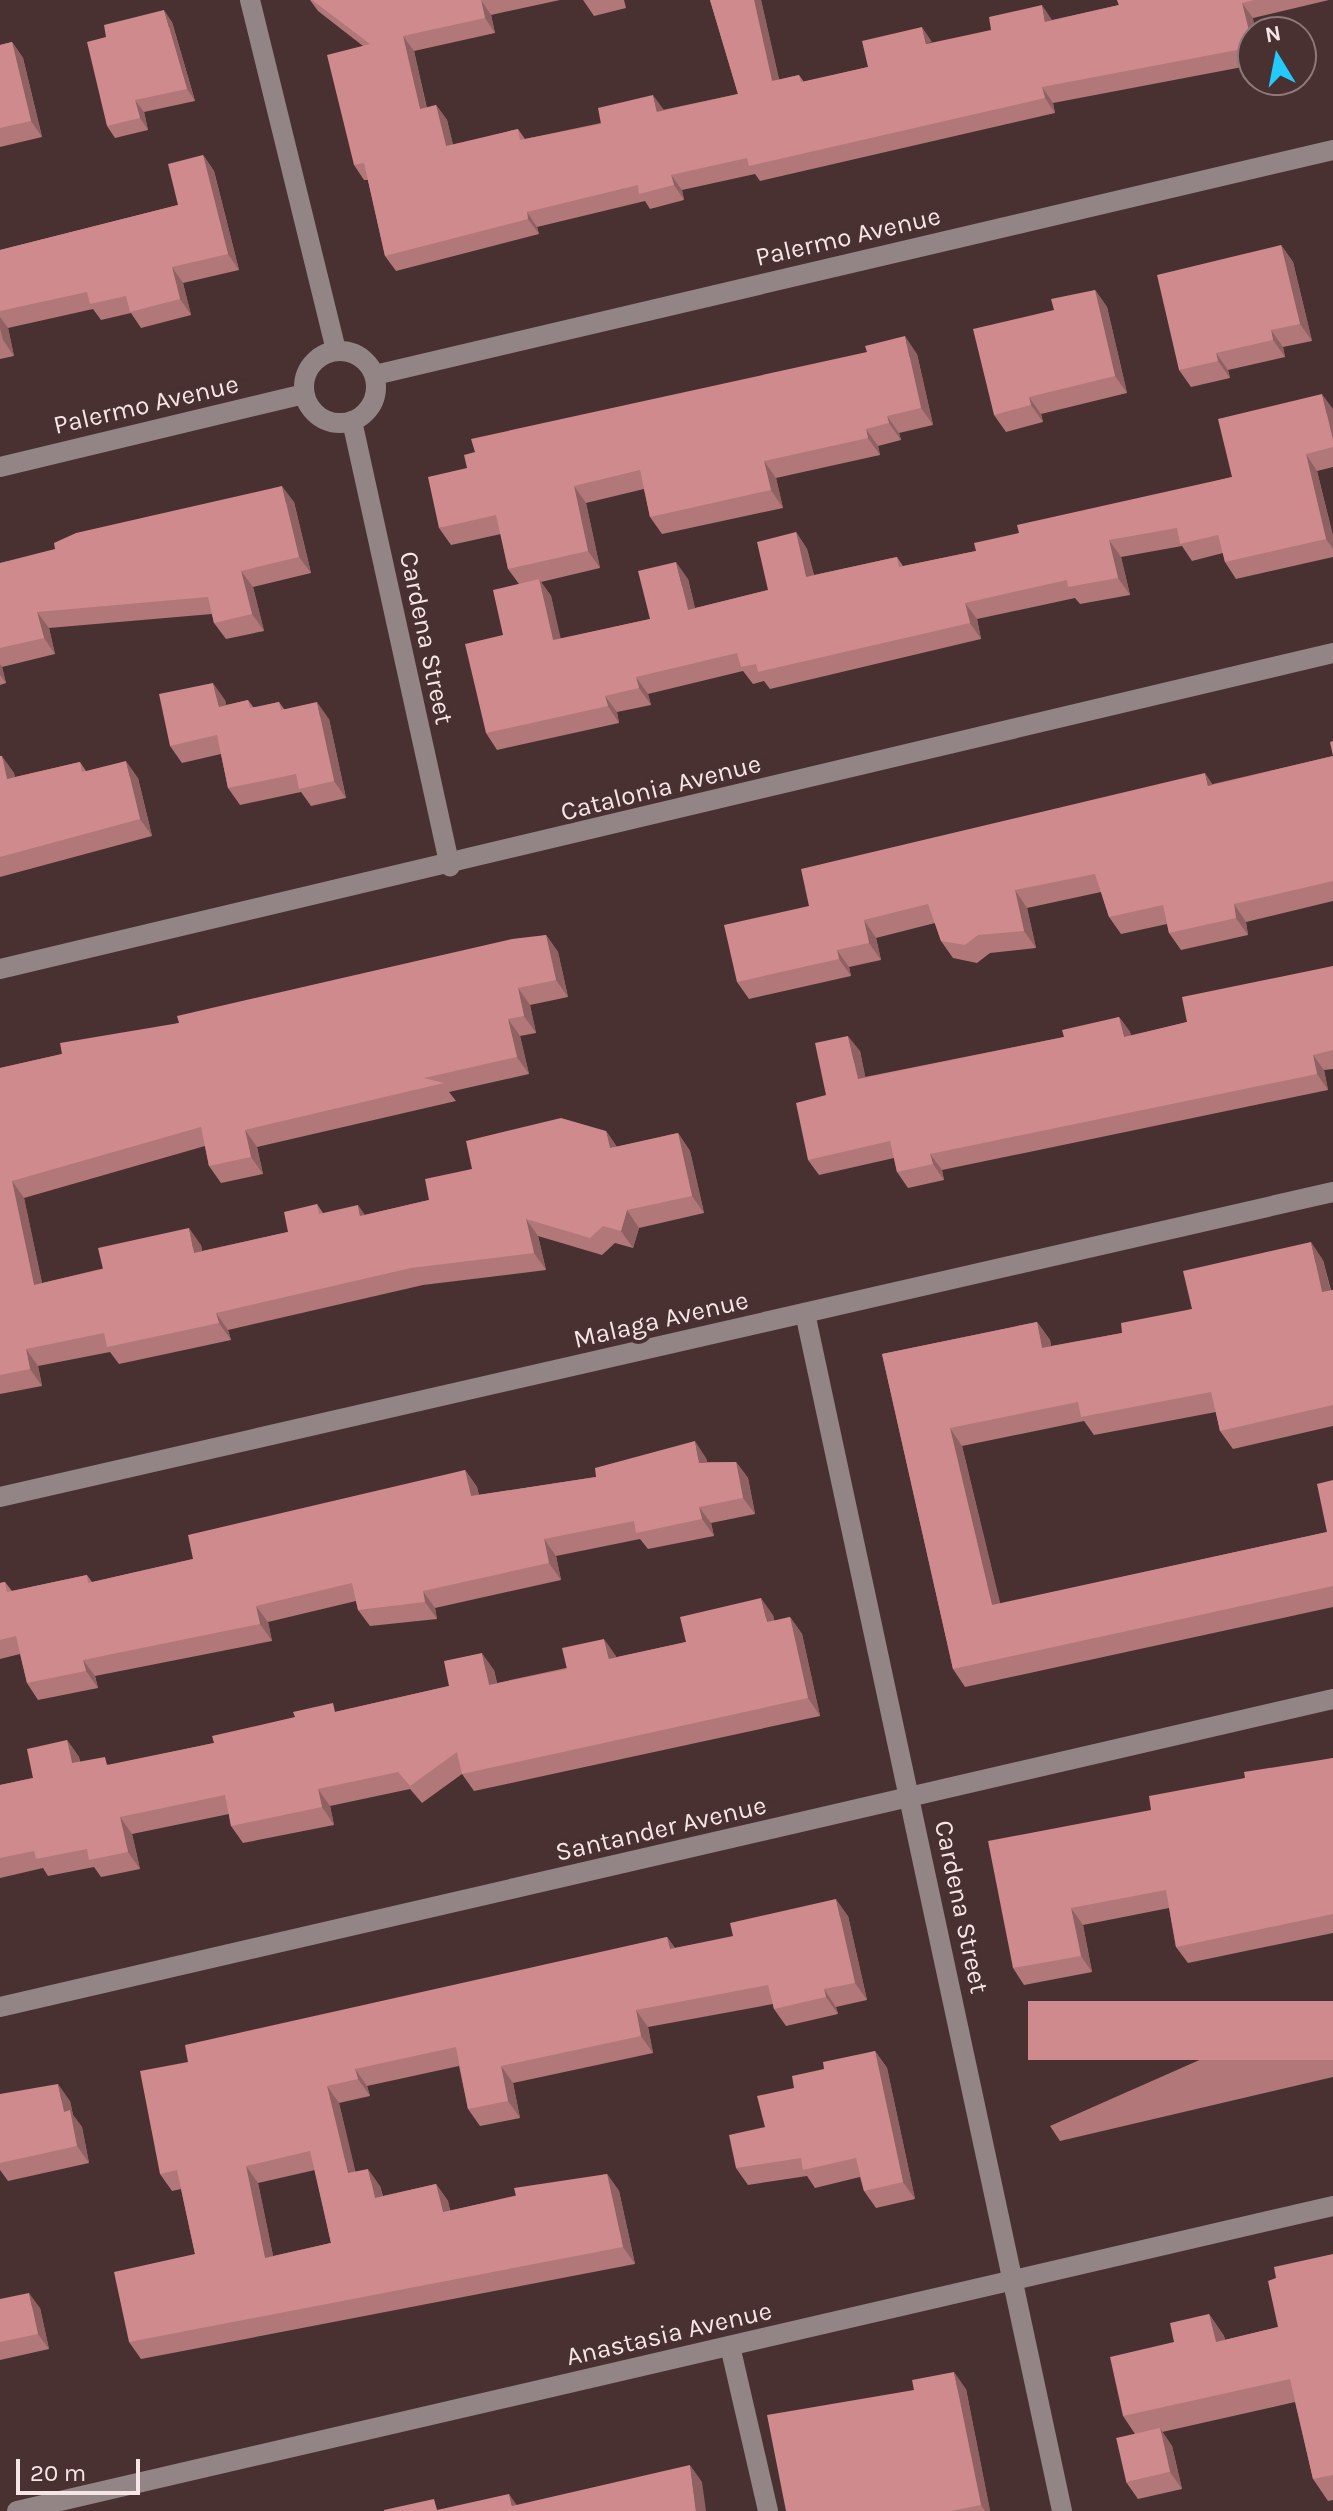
<!DOCTYPE html>
<style>
body{margin:0}
#map{position:relative;width:1333px;height:2511px;overflow:hidden;background:#493031;font-family:Karla,sans-serif}
div>[style]{position:absolute}
.minor>*{height:20px;margin:-10px;padding:0 10px;transform-origin:10px;border-radius:10px;background:#938585}
.minor>.ring{margin:-10px;padding:0;box-sizing:content-box;background:none;border:20px solid #938585;border-radius:50%}
.wall>*{inset:0;background:#b17779}
.shaded-wall>*{inset:0;background:#906163}
.building>*{inset:0;background:#ce8a8d;transform-origin:0 0}
span{translate:-50% -50%;white-space:nowrap;text-align:center;line-height:1.15;-webkit-text-stroke:8px #493031;paint-order:stroke}
.street-label{font-size:26px;color:#f6e5e5}
.north{position:absolute;left:1237px;top:16px;width:80px;height:80px;box-sizing:border-box;background:#493031;border:2px solid #8e7879;border-radius:50%;rotate:350deg;font-size:22px;font-weight:700;line-height:32px;text-align:center;color:#f6e5e5}
.north::after{content:'';display:block;margin:auto;width:28px;height:36px;background:#24c9fe;clip-path:polygon(50% 0,100% 100%,50% 72%,0 100%)}
.scale{position:absolute;left:16px;top:2459px;width:124px;height:36px;box-sizing:border-box;border:4px solid #f6e5e5;border-top:0;padding-left:10px;font-size:24px;line-height:28px;white-space:nowrap;color:#f6e5e5;-webkit-text-stroke:6px #493031;paint-order:stroke}
</style>
<div id="map">
<div class="minor">
<i style="left:250px;top:0;width:361px;rotate:76.2deg"></i>
<i class="ring" style="left:304px;top:351px;width:52px;height:52px"></i>
<i style="left:375px;top:375px;width:984px;rotate:-13.22deg"></i>
<i style="left:352px;top:421px;width:456px;rotate:77.6deg"></i>
<i style="left:0;top:467px;width:313px;rotate:-13.5deg"></i>
<i style="left:0;top:969px;width:1370px;rotate:-13.34deg"></i>
<i style="left:805px;top:1313px;width:1225px;rotate:77.89deg"></i>
<i style="left:0;top:1497px;width:1367px;rotate:-12.89deg"></i>
<i style="left:0;top:2007px;width:1368px;rotate:-13.01deg"></i>
<i style="left:730px;top:2346px;width:169px;rotate:77deg"></i>
<i style="left:17px;top:2511px;width:1351px;rotate:-13.05deg"></i>
</div>
<div class="wall">
<i style="clip-path:polygon(310px 0,560px 0,491px 15px,495px 33px,414px 51px,427px 108px,436px 105px,447px 120px,453px 145px,518px 129px,525px 139px,738px 94px,710px 0,761px 0,779px 80px,799px 75px,804px 82px,868px 67px,932px 43px,1052px 20px,1119px 5px,1117px 0,1329px 0,1253px 18px,1253px 65px,1053px 103px,1055px 113px,760px 181px,755px 174px,682px 190px,684px 200px,650px 209px,645px 201px,537px 227px,539px 234px,396px 271px,385px 256px,368px 180px,364px 180px,354px 165px,363px 46px,318px 11px)"></i>
<i style="clip-path:polygon(583px 0,624px 0,626px 8px,594px 16px)"></i>
<i style="clip-path:polygon(172px 22px,195px 101px,144px 112px,148px 130px,115px 138px,107px 126px)"></i>
<i style="clip-path:polygon(12px 42px,23px 58px,42px 137px,0 147px,0 45px)"></i>
<i style="clip-path:polygon(203px 155px,214px 171px,239px 270px,183px 283px,191px 315px,141px 328px,131px 313px,101px 320px,93px 309px,8px 328px,14px 356px,0 359px,0 250px,178px 205px)"></i>
<i style="clip-path:polygon(1281px 245px,1293px 262px,1312px 341px,1283px 347px,1285px 357px,1228px 370px,1230px 378px,1191px 387px,1179px 370px)"></i>
<i style="clip-path:polygon(1095px 290px,1107px 307px,1127px 393px,1041px 414px,1043px 422px,1006px 432px,994px 415px,1054px 310px)"></i>
<i style="clip-path:polygon(917px 354px,933px 425px,899px 433px,901px 440px,878px 446px,880px 455px,776px 478px,783px 508px,662px 534px,650px 517px,644px 489px,586px 503px,600px 568px,541px 582px,551px 596px,560px 639px,650px 619px,688px 579px,695px 608px,768px 590px,796px 532px,807px 549px,814px 575px,897px 557px,903px 566px,976px 551px,1019px 533px,1232px 477px,1333px 409px,1333px 467px,1317px 471px,1333px 536px,1333px 557px,1236px 579px,1225px 562px,1223px 553px,1192px 561px,1182px 546px,1121px 557px,1130px 595px,1080px 604px,1075px 598px,977px 619px,981px 639px,770px 689px,764px 681px,753px 684px,743px 671px,648px 694px,651px 705px,617px 712px,619px 723px,497px 750px,486px 733px,503px 635px,519px 584px,508px 569px,501px 534px,451px 545px,439px 528px)"></i>
<i style="clip-path:polygon(294px 502px,311px 573px,253px 587px,264px 631px,226px 639px,214px 623px,212px 614px,49px 628px,55px 654px,2px 667px,6px 683px,0 685px,0 563px)"></i>
<i style="clip-path:polygon(225px 700px,226px 705px,248px 700px,254px 708px,279px 702px,284px 709px,329px 719px,346px 798px,311px 806px,301px 792px,240px 805px,228px 788px,221px 754px,182px 763px,170px 746px)"></i>
<i style="clip-path:polygon(1333px 741px,1333px 901px,1246px 922px,1248px 935px,1181px 950px,1169px 933px,1167px 924px,1121px 934px,1109px 917px,1101px 892px,1027px 908px,1036px 948px,990px 953px,977px 963px,953px 958px,941px 941px,935px 923px,876px 938px,881px 960px,849px 967px,851px 976px,749px 999px,737px 982px,809px 906px,1213px 784px,1333px 756px)"></i>
<i style="clip-path:polygon(0 756px,14px 773px,15px 777px,80px 762px,86px 771px,138px 778px,152px 836px,0 877px)"></i>
<i style="clip-path:polygon(546px 935px,558px 952px,568px 997px,530px 1005px,536px 1033px,520px 1036px,529px 1074px,449px 1092px,456px 1101px,257px 1147px,263px 1174px,221px 1183px,209px 1166px,205px 1146px,24px 1198px,42px 1283px,201px 1245px,202px 1251px,288px 1232px,317px 1204px,323px 1213px,365px 1215px,429px 1200px,472px 1169px,606px 1131px,617px 1147px,678px 1133px,690px 1151px,704px 1213px,639px 1228px,633px 1248px,615px 1243px,602px 1255px,538px 1236px,546px 1270px,423px 1285px,228px 1330px,231px 1340px,119px 1364px,110px 1352px,38px 1366px,42px 1386px,0 1394px,0 1068px,62px 1054px,179px 1023px)"></i>
<i style="clip-path:polygon(1333px 966px,1333px 1069px,1324px 1070px,1328px 1090px,942px 1170px,944px 1180px,908px 1188px,897px 1172px,894px 1158px,819px 1175px,808px 1160px,826px 1095px,860px 1051px,865px 1077px,1064px 1037px,1119px 1017px,1130px 1032px,1131px 1036px,1187px 1022px)"></i>
<i style="clip-path:polygon(1323px 1260px,1331px 1290px,1333px 1290px,1333px 1426px,1233px 1449px,1220px 1431px,1216px 1412px,1094px 1435px,1084px 1421px,962px 1446px,1000px 1604px,1327px 1532px,1333px 1480px,1333px 1607px,965px 1687px,953px 1669px,882px 1354px,1037px 1322px,1050px 1340px,1051px 1346px,1122px 1333px,1192px 1309px)"></i>
<i style="clip-path:polygon(706px 1458px,707px 1462px,736px 1462px,748px 1478px,755px 1514px,711px 1523px,714px 1536px,648px 1549px,640px 1539px,556px 1556px,561px 1580px,435px 1608px,437px 1619px,370px 1626px,358px 1610px,356px 1601px,268px 1622px,272px 1641px,95px 1676px,98px 1688px,38px 1700px,27px 1683px,20px 1654px,0 1659px,0 1583px,5px 1582px,12px 1591px,87px 1575px,92px 1582px,193px 1559px,465px 1470px,477px 1487px,479px 1495px,596px 1477px)"></i>
<i style="clip-path:polygon(773px 1615px,774px 1621px,790px 1617px,802px 1634px,820px 1716px,474px 1791px,462px 1774px,422px 1803px,410px 1789px,330px 1806px,334px 1825px,243px 1843px,231px 1826px,229px 1814px,132px 1834px,140px 1869px,101px 1877px,94px 1867px,48px 1876px,43px 1868px,0 1878px,0 1785px,33px 1778px,67px 1740px,79px 1757px,80px 1762px,110px 1765px,214px 1743px,339px 1711px,449px 1686px,494px 1670px,497px 1683px,686px 1642px)"></i>
<i style="clip-path:polygon(1333px 1758px,1333px 1933px,1188px 1963px,1176px 1947px,1169px 1908px,1083px 1925px,1092px 1972px,1024px 1985px,1013px 1968px,1151px 1810px,1245px 1778px)"></i>
<i style="clip-path:polygon(evenodd,848px 1916px,867px 2000px,836px 2007px,838px 2014px,786px 2026px,774px 2009px,773px 2004px,648px 2027px,653px 2053px,513px 2083px,520px 2118px,480px 2126px,468px 2109px,459px 2066px,367px 2086px,370px 2096px,339px 2103px,355px 2172px,380px 2186px,383px 2196px,436px 2184px,448px 2201px,450px 2211px,607px 2174px,619px 2191px,635px 2264px,141px 2359px,129px 2342px,195px 2254px,181px 2189px,172px 2191px,160px 2174px,188px 2062px,667px 1937px,675px 1948px,848px 1916px,315px 2170px,331px 2243px,273px 2256px,258px 2183px,315px 2170px)"></i>
<i style="clip-path:polygon(1333px 2001px,1333px 2077px,1060px 2141px,1050px 2126px)"></i>
<i style="clip-path:polygon(875px 2051px,887px 2068px,915px 2199px,876px 2208px,864px 2191px,860px 2177px,815px 2188px,807px 2176px,748px 2185px,736px 2168px,794px 2088px,824px 2069px)"></i>
<i style="clip-path:polygon(0 2094px,70px 2101px,73px 2115px,82px 2127px,89px 2163px,8px 2181px,0 2170px)"></i>
<i style="clip-path:polygon(1333px 2254px,1333px 2500px,1328px 2501px,1313px 2479px,1295px 2402px,1162px 2432px,1172px 2446px,1182px 2489px,1138px 2499px,1126px 2482px,1135px 2434px,1123px 2416px,1174px 2342px,1209px 2314px,1224px 2336px,1225px 2340px,1278px 2327px)"></i>
<i style="clip-path:polygon(0 2299px,40px 2308px,49px 2349px,0 2360px)"></i>
<i style="clip-path:polygon(966px 2389px,990px 2511px,786px 2511px,914px 2390px)"></i>
</div>
<div class="shaded-wall">
<i style="clip-path:polygon(481px 0,491px 15px,495px 33px,485px 18px)"></i>
<i style="clip-path:polygon(754px 0,761px 0,783px 96px,772px 81px)"></i>
<i style="clip-path:polygon(1242px 3px,1253px 18px,1256px 32px,1253px 32px,1253px 47px)"></i>
<i style="clip-path:polygon(1042px 5px,1052px 20px,1045px 22px)"></i>
<i style="clip-path:polygon(164px 10px,172px 22px,195px 101px,187px 89px)"></i>
<i style="clip-path:polygon(922px 27px,932px 42px,926px 44px)"></i>
<i style="clip-path:polygon(403px 36px,414px 51px,430px 124px,420px 109px)"></i>
<i style="clip-path:polygon(12px 42px,23px 58px,42px 137px,31px 121px)"></i>
<i style="clip-path:polygon(1042px 87px,1053px 103px,1055px 113px,1045px 98px)"></i>
<i style="clip-path:polygon(653px 95px,664px 110px,657px 112px)"></i>
<i style="clip-path:polygon(135px 100px,144px 112px,148px 130px,140px 118px)"></i>
<i style="clip-path:polygon(436px 105px,447px 120px,457px 161px,446px 146px)"></i>
<i style="clip-path:polygon(203px 155px,214px 171px,239px 270px,228px 254px)"></i>
<i style="clip-path:polygon(671px 175px,682px 190px,684px 200px,674px 185px)"></i>
<i style="clip-path:polygon(527px 212px,537px 227px,539px 234px,528px 219px)"></i>
<i style="clip-path:polygon(1281px 245px,1293px 262px,1312px 341px,1300px 324px)"></i>
<i style="clip-path:polygon(172px 267px,183px 283px,191px 315px,180px 299px)"></i>
<i style="clip-path:polygon(1095px 290px,1107px 307px,1127px 393px,1115px 376px)"></i>
<i style="clip-path:polygon(0 317px,8px 328px,14px 356px,3px 340px,0 328px)"></i>
<i style="clip-path:polygon(1271px 330px,1283px 347px,1285px 357px,1273px 340px)"></i>
<i style="clip-path:polygon(905px 336px,917px 354px,933px 425px,921px 408px)"></i>
<i style="clip-path:polygon(1216px 353px,1228px 370px,1230px 378px,1218px 361px)"></i>
<i style="clip-path:polygon(1322px 394px,1333px 409px,1333px 440px)"></i>
<i style="clip-path:polygon(1029px 397px,1041px 414px,1043px 422px,1031px 405px)"></i>
<i style="clip-path:polygon(887px 416px,899px 433px,901px 440px,889px 423px)"></i>
<i style="clip-path:polygon(866px 429px,878px 446px,880px 455px,868px 438px)"></i>
<i style="clip-path:polygon(1306px 454px,1317px 471px,1333px 536px,1333px 549px,1326px 539px)"></i>
<i style="clip-path:polygon(764px 461px,776px 478px,783px 508px,771px 490px)"></i>
<i style="clip-path:polygon(282px 486px,294px 502px,311px 573px,299px 557px)"></i>
<i style="clip-path:polygon(574px 486px,586px 503px,600px 568px,588px 551px)"></i>
<i style="clip-path:polygon(796px 532px,807px 549px,818px 593px,806px 577px)"></i>
<i style="clip-path:polygon(1109px 540px,1121px 557px,1130px 595px,1118px 578px)"></i>
<i style="clip-path:polygon(676px 562px,688px 579px,699px 626px,688px 610px)"></i>
<i style="clip-path:polygon(241px 571px,253px 587px,264px 631px,252px 614px)"></i>
<i style="clip-path:polygon(539px 579px,551px 596px,565px 657px,553px 640px)"></i>
<i style="clip-path:polygon(965px 603px,977px 619px,981px 639px,970px 623px)"></i>
<i style="clip-path:polygon(37px 612px,49px 628px,55px 654px,44px 638px)"></i>
<i style="clip-path:polygon(0 664px,2px 667px,6px 683px,0 675px)"></i>
<i style="clip-path:polygon(636px 677px,648px 694px,651px 705px,639px 688px)"></i>
<i style="clip-path:polygon(213px 683px,225px 700px,231px 724px,219px 707px)"></i>
<i style="clip-path:polygon(605px 696px,617px 712px,619px 723px,608px 706px)"></i>
<i style="clip-path:polygon(317px 702px,329px 719px,346px 798px,334px 781px)"></i>
<i style="clip-path:polygon(2px 756px,14px 773px,19px 796px,7px 779px)"></i>
<i style="clip-path:polygon(126px 761px,138px 778px,152px 836px,140px 819px)"></i>
<i style="clip-path:polygon(1205px 773px,1217px 791px,1208px 786px)"></i>
<i style="clip-path:polygon(1015px 890px,1027px 908px,1036px 948px,1024px 931px)"></i>
<i style="clip-path:polygon(1234px 904px,1246px 922px,1248px 935px,1236px 918px)"></i>
<i style="clip-path:polygon(864px 920px,876px 938px,881px 960px,869px 943px)"></i>
<i style="clip-path:polygon(546px 935px,558px 952px,568px 997px,556px 980px)"></i>
<i style="clip-path:polygon(837px 950px,849px 967px,851px 976px,839px 959px)"></i>
<i style="clip-path:polygon(518px 988px,530px 1005px,536px 1033px,524px 1016px)"></i>
<i style="clip-path:polygon(1119px 1017px,1130px 1032px,1135px 1053px,1124px 1037px)"></i>
<i style="clip-path:polygon(508px 1019px,520px 1036px,529px 1074px,517px 1057px)"></i>
<i style="clip-path:polygon(848px 1036px,860px 1051px,869px 1094px,858px 1079px)"></i>
<i style="clip-path:polygon(1313px 1055px,1324px 1070px,1328px 1090px,1317px 1074px)"></i>
<i style="clip-path:polygon(245px 1130px,257px 1147px,263px 1174px,251px 1157px)"></i>
<i style="clip-path:polygon(606px 1131px,618px 1149px,610px 1148px)"></i>
<i style="clip-path:polygon(678px 1133px,690px 1151px,704px 1213px,692px 1196px)"></i>
<i style="clip-path:polygon(930px 1154px,942px 1170px,944px 1180px,933px 1164px)"></i>
<i style="clip-path:polygon(12px 1181px,24px 1198px,46px 1302px,34px 1285px)"></i>
<i style="clip-path:polygon(358px 1205px,370px 1222px,360px 1216px)"></i>
<i style="clip-path:polygon(627px 1210px,639px 1228px,633px 1248px,621px 1231px)"></i>
<i style="clip-path:polygon(526px 1219px,538px 1236px,546px 1270px,534px 1253px)"></i>
<i style="clip-path:polygon(189px 1228px,201px 1245px,206px 1270px,194px 1253px)"></i>
<i style="clip-path:polygon(1311px 1242px,1323px 1260px,1333px 1301px,1322px 1292px)"></i>
<i style="clip-path:polygon(216px 1313px,228px 1330px,231px 1340px,219px 1323px)"></i>
<i style="clip-path:polygon(1037px 1322px,1050px 1340px,1055px 1366px,1042px 1348px)"></i>
<i style="clip-path:polygon(26px 1349px,38px 1366px,42px 1386px,30px 1369px)"></i>
<i style="clip-path:polygon(950px 1428px,962px 1446px,1005px 1623px,992px 1605px)"></i>
<i style="clip-path:polygon(695px 1441px,706px 1458px,711px 1479px,699px 1463px)"></i>
<i style="clip-path:polygon(736px 1462px,748px 1478px,755px 1514px,743px 1498px)"></i>
<i style="clip-path:polygon(465px 1470px,477px 1487px,483px 1513px,471px 1496px)"></i>
<i style="clip-path:polygon(699px 1507px,711px 1523px,714px 1536px,702px 1519px)"></i>
<i style="clip-path:polygon(544px 1539px,556px 1556px,561px 1580px,549px 1563px)"></i>
<i style="clip-path:polygon(423px 1591px,435px 1608px,437px 1619px,425px 1602px)"></i>
<i style="clip-path:polygon(761px 1598px,773px 1615px,779px 1640px,767px 1622px)"></i>
<i style="clip-path:polygon(256px 1606px,268px 1622px,272px 1641px,260px 1624px)"></i>
<i style="clip-path:polygon(790px 1617px,802px 1634px,820px 1716px,808px 1698px)"></i>
<i style="clip-path:polygon(604px 1639px,616px 1656px,621px 1676px,609px 1659px)"></i>
<i style="clip-path:polygon(482px 1653px,494px 1670px,501px 1702px,489px 1685px)"></i>
<i style="clip-path:polygon(83px 1660px,95px 1676px,98px 1688px,86px 1671px)"></i>
<i style="clip-path:polygon(67px 1740px,79px 1757px,84px 1780px,72px 1763px)"></i>
<i style="clip-path:polygon(318px 1789px,330px 1806px,334px 1825px,322px 1807px)"></i>
<i style="clip-path:polygon(120px 1817px,132px 1834px,140px 1869px,128px 1852px)"></i>
<i style="clip-path:polygon(836px 1899px,848px 1916px,867px 2000px,855px 1983px)"></i>
<i style="clip-path:polygon(1071px 1908px,1083px 1925px,1092px 1972px,1081px 1956px)"></i>
<i style="clip-path:polygon(667px 1937px,679px 1954px,670px 1949px)"></i>
<i style="clip-path:polygon(824px 1989px,836px 2007px,838px 2014px,826px 1997px)"></i>
<i style="clip-path:polygon(636px 2010px,648px 2027px,653px 2053px,641px 2036px)"></i>
<i style="clip-path:polygon(875px 2051px,887px 2068px,915px 2199px,903px 2182px)"></i>
<i style="clip-path:polygon(501px 2066px,513px 2083px,520px 2118px,508px 2101px)"></i>
<i style="clip-path:polygon(355px 2069px,367px 2086px,370px 2096px,358px 2079px)"></i>
<i style="clip-path:polygon(58px 2084px,70px 2101px,73px 2115px,82px 2127px,89px 2163px,77px 2146px,64px 2112px)"></i>
<i style="clip-path:polygon(327px 2086px,339px 2103px,360px 2190px,348px 2173px)"></i>
<i style="clip-path:polygon(246px 2166px,258px 2183px,277px 2275px,265px 2258px)"></i>
<i style="clip-path:polygon(368px 2169px,380px 2186px,387px 2215px,375px 2198px)"></i>
<i style="clip-path:polygon(607px 2174px,619px 2191px,635px 2264px,623px 2247px)"></i>
<i style="clip-path:polygon(436px 2184px,448px 2201px,455px 2230px,443px 2212px)"></i>
<i style="clip-path:polygon(29px 2293px,40px 2308px,49px 2349px,38px 2334px)"></i>
<i style="clip-path:polygon(1209px 2314px,1224px 2336px,1231px 2364px,1216px 2342px)"></i>
<i style="clip-path:polygon(954px 2372px,966px 2389px,990px 2511px,985px 2511px,981px 2505px)"></i>
<i style="clip-path:polygon(1160px 2428px,1172px 2446px,1182px 2489px,1170px 2472px)"></i>
<i style="clip-path:polygon(690px 2465px,702px 2482px,706px 2511px,696px 2511px)"></i>
<i style="clip-path:polygon(509px 2494px,521px 2511px,512px 2506px)"></i>
</div>
<div class="building">
<i style="clip-path:polygon(312px 0,481px 0,485px 18px,403px 36px,420px 109px,436px 105px,446px 146px,518px 129px,520px 140px,601px 124px,598px 108px,653px 95px,657px 112px,738px 94px,710px 0,754px 0,772px 81px,799px 75px,801px 82px,868px 67px,862px 41px,922px 27px,926px 44px,991px 30px,989px 17px,1042px 5px,1045px 22px,1119px 5px,1117px 0,1254px 0,1242px 3px,1253px 47px,1042px 87px,1045px 98px,749px 166px,747px 158px,671px 175px,674px 185px,639px 194px,638px 185px,527px 212px,528px 219px,385px 256px,364px 163px,354px 165px,327px 55px,370px 44px)"></i>
<i style="clip-path:polygon(164px 10px,187px 89px,135px 100px,140px 118px,107px 126px,87px 42px,106px 37px,104px 25px)"></i>
<i style="clip-path:polygon(12px 42px,31px 121px,0 128px,0 45px)"></i>
<i style="clip-path:polygon(203px 155px,228px 254px,172px 267px,180px 299px,130px 312px,126px 296px,90px 304px,87px 292px,0 311px,0 250px,178px 205px,168px 164px)"></i>
<i style="clip-path:polygon(1281px 245px,1300px 324px,1271px 330px,1273px 340px,1216px 353px,1218px 361px,1179px 370px,1157px 275px)"></i>
<i style="clip-path:polygon(1095px 290px,1115px 376px,1029px 397px,1031px 405px,994px 415px,973px 329px,1054px 310px,1051px 299px)"></i>
<i style="clip-path:polygon(905px 336px,921px 408px,887px 416px,889px 423px,866px 429px,868px 438px,764px 461px,771px 490px,650px 517px,640px 470px,574px 486px,588px 551px,508px 569px,496px 515px,439px 528px,428px 477px,467px 468px,464px 455px,475px 452px,471px 439px,867px 352px,865px 346px)"></i>
<i style="clip-path:polygon(1322px 394px,1333px 440px,1333px 447px,1306px 454px,1326px 539px,1225px 562px,1218px 535px,1180px 544px,1177px 528px,1109px 540px,1118px 578px,1068px 587px,1067px 580px,965px 603px,970px 623px,758px 672px,756px 664px,741px 667px,737px 653px,636px 677px,639px 688px,605px 696px,608px 706px,486px 733px,465px 644px,503px 635px,493px 590px,539px 579px,553px 640px,650px 619px,638px 571px,676px 562px,688px 610px,768px 590px,757px 542px,796px 532px,806px 577px,897px 557px,899px 567px,976px 551px,974px 543px,1019px 533px,1017px 525px,1232px 477px,1218px 419px)"></i>
<i style="clip-path:polygon(282px 486px,299px 557px,241px 571px,252px 614px,214px 623px,208px 597px,37px 612px,44px 638px,0 648px,0 563px,55px 549px,54px 543px,76px 533px)"></i>
<i style="clip-path:polygon(213px 683px,219px 707px,248px 700px,250px 708px,279px 702px,281px 710px,317px 702px,334px 781px,299px 789px,296px 774px,228px 788px,217px 735px,170px 746px,159px 694px)"></i>
<i style="clip-path:polygon(1333px 741px,1333px 881px,1234px 904px,1236px 918px,1169px 933px,1163px 905px,1109px 917px,1095px 874px,1015px 890px,1024px 931px,978px 935px,965px 945px,941px 941px,928px 904px,864px 920px,869px 943px,837px 950px,839px 959px,737px 982px,724px 925px,809px 906px,801px 869px,1205px 773px,1208px 786px,1333px 756px,1330px 742px)"></i>
<i style="clip-path:polygon(0 756px,2px 756px,7px 779px,80px 762px,82px 772px,126px 761px,140px 819px,0 857px)"></i>
<i style="clip-path:polygon(546px 935px,556px 980px,518px 988px,524px 1016px,508px 1019px,517px 1057px,424px 1078px,444px 1083px,245px 1130px,251px 1157px,209px 1166px,201px 1127px,12px 1181px,34px 1285px,103px 1269px,98px 1248px,189px 1228px,194px 1253px,288px 1232px,284px 1212px,317px 1204px,319px 1214px,358px 1205px,360px 1216px,429px 1200px,425px 1179px,472px 1169px,466px 1141px,561px 1118px,606px 1131px,610px 1148px,678px 1133px,692px 1196px,627px 1210px,621px 1231px,603px 1226px,590px 1238px,526px 1219px,534px 1253px,411px 1268px,216px 1313px,219px 1323px,107px 1347px,104px 1333px,26px 1349px,30px 1369px,0 1375px,0 1068px,62px 1054px,60px 1043px,179px 1023px,177px 1016px,512px 939px)"></i>
<i style="clip-path:polygon(1333px 966px,1333px 1050px,1313px 1055px,1317px 1074px,930px 1154px,933px 1164px,897px 1172px,890px 1141px,808px 1160px,796px 1103px,826px 1095px,815px 1043px,848px 1036px,858px 1079px,1064px 1037px,1062px 1030px,1119px 1017px,1124px 1037px,1187px 1022px,1182px 997px)"></i>
<i style="clip-path:polygon(1311px 1242px,1322px 1292px,1333px 1290px,1333px 1405px,1220px 1431px,1211px 1392px,1081px 1417px,1078px 1402px,950px 1428px,992px 1605px,1327px 1532px,1317px 1484px,1333px 1480px,1333px 1586px,953px 1669px,882px 1354px,1037px 1322px,1042px 1348px,1122px 1333px,1121px 1323px,1192px 1309px,1183px 1271px)"></i>
<i style="clip-path:polygon(695px 1441px,699px 1463px,736px 1462px,743px 1498px,699px 1507px,702px 1519px,636px 1533px,634px 1521px,544px 1539px,549px 1563px,423px 1591px,425px 1602px,358px 1610px,352px 1583px,256px 1606px,260px 1624px,83px 1660px,86px 1671px,27px 1683px,16px 1636px,0 1640px,0 1583px,5px 1582px,7px 1592px,87px 1575px,88px 1583px,193px 1559px,188px 1535px,465px 1470px,471px 1496px,596px 1477px,595px 1468px)"></i>
<i style="clip-path:polygon(761px 1598px,767px 1622px,790px 1617px,808px 1698px,462px 1774px,457px 1752px,410px 1786px,398px 1772px,318px 1789px,322px 1807px,231px 1826px,225px 1795px,120px 1817px,128px 1852px,89px 1860px,87px 1849px,36px 1859px,34px 1851px,0 1858px,0 1785px,33px 1778px,27px 1749px,67px 1740px,72px 1763px,105px 1757px,107px 1765px,214px 1743px,212px 1736px,295px 1717px,293px 1712px,333px 1703px,335px 1712px,449px 1686px,444px 1661px,482px 1653px,489px 1685px,567px 1669px,562px 1648px,604px 1639px,609px 1659px,686px 1642px,680px 1617px)"></i>
<i style="clip-path:polygon(1333px 1758px,1333px 1914px,1176px 1947px,1166px 1890px,1071px 1908px,1081px 1956px,1013px 1968px,988px 1841px,1151px 1810px,1149px 1796px,1245px 1778px,1244px 1772px)"></i>
<i style="clip-path:polygon(evenodd,836px 1899px,855px 1983px,824px 1989px,826px 1997px,774px 2009px,768px 1985px,636px 2010px,641px 2036px,501px 2066px,508px 2101px,468px 2109px,456px 2047px,355px 2069px,358px 2079px,327px 2086px,348px 2173px,368px 2169px,375px 2198px,436px 2184px,443px 2212px,516px 2196px,514px 2188px,607px 2174px,623px 2247px,129px 2342px,114px 2272px,195px 2254px,177px 2170px,160px 2174px,140px 2071px,188px 2062px,185px 2045px,667px 1937px,670px 1949px,733px 1936px,730px 1923px,836px 1899px,310px 2151px,331px 2243px,265px 2258px,246px 2166px,310px 2151px)"></i>
<i style="left:1333px;top:2001px;width:59px;height:305px;rotate:90deg"></i>
<i style="clip-path:polygon(875px 2051px,903px 2182px,864px 2191px,856px 2158px,803px 2170px,801px 2158px,736px 2168px,729px 2135px,765px 2127px,757px 2096px,794px 2088px,792px 2076px,824px 2069px,823px 2062px)"></i>
<i style="clip-path:polygon(58px 2084px,64px 2112px,70px 2110px,77px 2146px,0 2163px,0 2094px)"></i>
<i style="clip-path:polygon(1333px 2254px,1333px 2475px,1313px 2479px,1290px 2379px,1123px 2416px,1110px 2357px,1174px 2342px,1170px 2323px,1209px 2314px,1216px 2342px,1278px 2327px,1268px 2281px,1276px 2278px,1274px 2267px)"></i>
<i style="clip-path:polygon(29px 2293px,38px 2334px,0 2342px,0 2299px)"></i>
<i style="clip-path:polygon(954px 2372px,981px 2505px,951px 2511px,786px 2511px,767px 2415px,914px 2390px,912px 2380px)"></i>
<i style="left:1160px;top:2428px;width:45px;height:45px;rotate:77deg"></i>
<i style="clip-path:polygon(690px 2465px,696px 2511px,384px 2511px,384px 2510px,434px 2499px,437px 2510px,509px 2494px,512px 2506px)"></i>
</div>
<div class="street-label">
<span style="left:848px;top:237px;rotate:-13deg">Palermo Avenue</span>
<span style="left:146px;top:405px;rotate:-13deg">Palermo Avenue</span>
<span style="left:426px;top:638px;rotate:78deg">Cardena Street</span>
<span style="left:661px;top:788px;rotate:-14deg">Catalonia Avenue</span>
<span style="left:661px;top:1320px;rotate:-13deg">Malaga Avenue</span>
<span style="left:661px;top:1829px;rotate:-13deg">Santander Avenue</span>
<span style="left:961px;top:1907px;rotate:78deg">Cardena Street</span>
<span style="left:669px;top:2334px;rotate:-13deg">Anastasia Avenue</span>
</div>
<div class="north">N</div>
<div class="scale">20 m</div>
</div>
